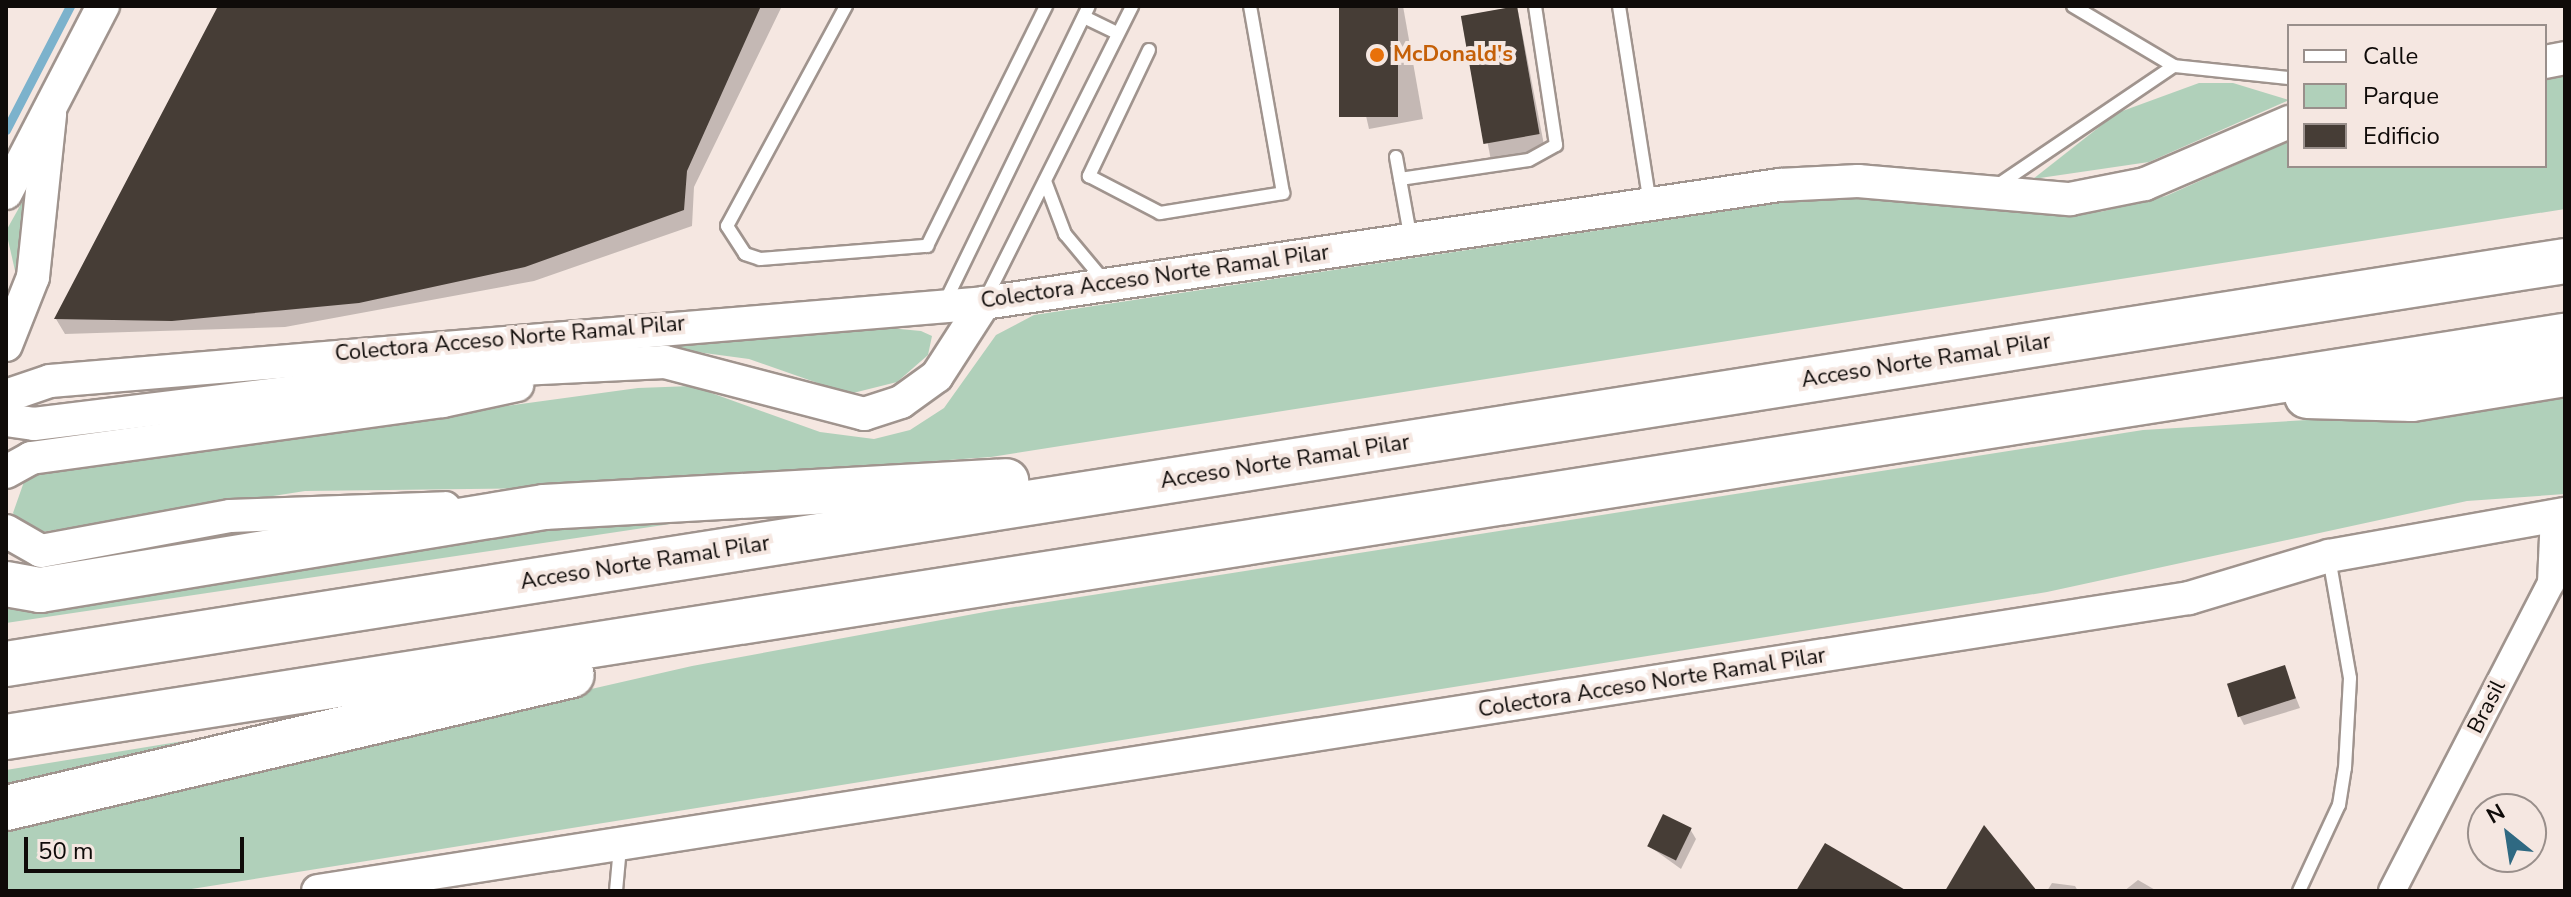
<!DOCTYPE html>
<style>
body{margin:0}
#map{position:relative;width:2571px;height:897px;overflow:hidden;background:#f5e7e1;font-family:"Nunito Sans",sans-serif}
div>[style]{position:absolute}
.green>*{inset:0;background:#b0d0ba}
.shadow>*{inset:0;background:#0003;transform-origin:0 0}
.stream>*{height:9px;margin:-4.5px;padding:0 4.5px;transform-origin:4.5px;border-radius:4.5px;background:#7cb2cc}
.building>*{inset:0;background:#463d36;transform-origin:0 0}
.roads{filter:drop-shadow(2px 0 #a0948e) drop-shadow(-2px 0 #a0948e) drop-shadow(0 2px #a0948e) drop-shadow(0 -2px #a0948e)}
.service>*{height:12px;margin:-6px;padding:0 6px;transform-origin:6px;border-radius:6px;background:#fff}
.minor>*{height:26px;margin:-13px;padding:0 13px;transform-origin:13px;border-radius:13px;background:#fff}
.tertiary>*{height:32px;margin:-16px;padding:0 16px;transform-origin:16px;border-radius:16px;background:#fff}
.motorway>*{height:44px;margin:-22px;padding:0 22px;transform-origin:22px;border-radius:22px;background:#fff}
.dots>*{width:22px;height:22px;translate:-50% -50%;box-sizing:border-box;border:4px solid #f5e7e1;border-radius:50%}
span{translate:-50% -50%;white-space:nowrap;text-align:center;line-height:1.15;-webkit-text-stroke:8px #f5e7e1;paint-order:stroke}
.food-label{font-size:22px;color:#c56008;font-weight:700}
.left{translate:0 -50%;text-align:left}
.street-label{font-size:22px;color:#0f0b09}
.frame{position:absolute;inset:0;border:8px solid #0f0b09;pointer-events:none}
.legend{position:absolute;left:2287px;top:24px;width:260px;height:144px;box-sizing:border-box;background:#f5e7e1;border:2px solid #998f8b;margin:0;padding:10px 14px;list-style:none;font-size:24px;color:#0f0b09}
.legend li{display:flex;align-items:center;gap:16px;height:40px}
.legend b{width:40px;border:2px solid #998f8b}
.north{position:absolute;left:2467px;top:793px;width:80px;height:80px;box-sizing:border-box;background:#f5e7e1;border:2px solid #998f8b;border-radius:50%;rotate:330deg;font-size:22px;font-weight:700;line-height:32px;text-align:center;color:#0f0b09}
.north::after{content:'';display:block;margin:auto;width:28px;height:36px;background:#2f6982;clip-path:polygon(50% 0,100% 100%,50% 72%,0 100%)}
.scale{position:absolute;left:24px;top:837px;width:220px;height:36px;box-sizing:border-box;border:4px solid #0f0b09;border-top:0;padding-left:10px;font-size:24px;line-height:28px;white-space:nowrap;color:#0f0b09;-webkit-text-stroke:6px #f5e7e1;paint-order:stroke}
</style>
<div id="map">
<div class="green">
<i style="clip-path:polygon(2565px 75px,2565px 209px,991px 457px,557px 488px,305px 491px,35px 533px,20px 527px,13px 513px,26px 476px,45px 469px,638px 388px,692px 386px,820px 432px,874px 439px,910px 430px,944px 408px,996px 335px,1034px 315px,1820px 197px,2100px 212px,2166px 196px,2289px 141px,2289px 166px,2545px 166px,2545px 79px)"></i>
<i style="clip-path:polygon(2199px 83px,2233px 83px,2289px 100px,2149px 162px,2033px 179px,2117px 113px)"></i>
<i style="clip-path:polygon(30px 188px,16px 275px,6px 231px)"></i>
<i style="clip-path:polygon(868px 326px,921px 331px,932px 336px,928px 355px,897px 382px,849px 394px,749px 359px,652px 346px)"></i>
<i style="clip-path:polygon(2565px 392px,2565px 494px,2467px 501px,2047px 592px,179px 891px,6px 891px,6px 823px,692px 666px,990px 611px,2143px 430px,2391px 415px)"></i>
<i style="clip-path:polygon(670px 514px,677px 523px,6px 623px,6px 602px,466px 530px)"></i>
<i style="clip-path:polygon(245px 731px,6px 789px,6px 770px)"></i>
</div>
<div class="shadow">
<i style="clip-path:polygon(220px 6px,782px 6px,694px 187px,692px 226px,534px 281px,285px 327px,65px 334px,56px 319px)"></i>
<i style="clip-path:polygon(1341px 6px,1403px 6px,1423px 119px,1369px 129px)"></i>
<i style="left:1517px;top:6px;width:146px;height:55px;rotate:79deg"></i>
<i style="clip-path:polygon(2284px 668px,2300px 708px,2244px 725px,2239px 715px)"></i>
<i style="clip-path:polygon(1690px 829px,1696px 839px,1681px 869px,1649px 846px)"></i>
<i style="clip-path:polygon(2138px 880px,2157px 891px,2124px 891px)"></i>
<i style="clip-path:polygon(2052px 883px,2075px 886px,2078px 891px,2047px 891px)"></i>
</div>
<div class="stream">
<i style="left:6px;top:130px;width:140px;rotate:-62.7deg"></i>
</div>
<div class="building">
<i style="clip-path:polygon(218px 6px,761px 6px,687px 171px,684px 210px,525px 267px,359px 303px,172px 321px,54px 319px)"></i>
<i style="left:1339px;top:6px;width:59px;height:111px"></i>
<i style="left:1517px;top:6px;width:130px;height:57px;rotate:80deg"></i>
<i style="left:2285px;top:665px;width:35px;height:61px;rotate:72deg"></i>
<i style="left:1663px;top:814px;width:32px;height:36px;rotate:26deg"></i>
<i style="clip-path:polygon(1984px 825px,2037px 891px,1945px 891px)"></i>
<i style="clip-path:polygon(1825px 843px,1907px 891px,1796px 891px)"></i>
</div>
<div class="roads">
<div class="service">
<i style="left:846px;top:6px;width:250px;rotate:118.4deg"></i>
<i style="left:727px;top:226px;width:33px;rotate:57deg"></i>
<i style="left:745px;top:254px;width:16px;rotate:18deg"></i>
<i style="left:760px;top:259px;width:168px;rotate:-4.5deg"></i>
<i style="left:927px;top:246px;width:268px;rotate:-63.6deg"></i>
<i style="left:1619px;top:6px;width:200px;rotate:81.1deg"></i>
<i style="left:2073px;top:6px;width:117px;rotate:30.7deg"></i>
<i style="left:1084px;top:17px;width:37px;rotate:26deg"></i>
<i style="left:1149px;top:50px;width:140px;rotate:115.5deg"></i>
<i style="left:1089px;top:176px;width:80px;rotate:27.5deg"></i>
<i style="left:1160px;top:213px;width:125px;rotate:-9.2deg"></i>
<i style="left:1283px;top:193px;width:190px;rotate:-100deg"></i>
<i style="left:1396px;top:157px;width:84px;rotate:79.8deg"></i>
<i style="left:1400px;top:179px;width:130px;rotate:-8.4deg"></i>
<i style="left:1529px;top:160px;width:31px;rotate:-29deg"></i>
<i style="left:1556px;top:145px;width:141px;rotate:-98.6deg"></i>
<i style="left:1045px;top:181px;width:57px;rotate:69.3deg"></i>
<i style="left:1065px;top:234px;width:62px;rotate:50.2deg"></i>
<i style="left:1998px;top:185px;width:212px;rotate:-34.1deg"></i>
<i style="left:2174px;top:66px;width:116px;rotate:6deg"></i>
<i style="left:985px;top:300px;width:329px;rotate:-63.4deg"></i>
<i style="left:945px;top:302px;width:329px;rotate:-64.1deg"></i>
<i style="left:616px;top:891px;width:44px;rotate:-84.8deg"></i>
<i style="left:2299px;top:891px;width:95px;rotate:-65.1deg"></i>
<i style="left:2339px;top:805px;width:37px;rotate:-81deg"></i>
<i style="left:2345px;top:768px;width:90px;rotate:-86.8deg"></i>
<i style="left:2350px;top:678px;width:122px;rotate:-99.9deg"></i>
</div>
<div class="minor">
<i style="left:2392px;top:891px;width:347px;rotate:-62.7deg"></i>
<i style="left:2551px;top:583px;width:68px;rotate:-87.5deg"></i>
</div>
<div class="tertiary">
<i style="left:2545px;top:62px;width:20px;rotate:-11deg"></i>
<i style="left:6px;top:193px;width:211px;rotate:-62.6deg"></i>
<i style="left:6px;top:345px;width:73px;rotate:-68.3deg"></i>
<i style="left:33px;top:277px;width:164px;rotate:-84deg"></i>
<i style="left:6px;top:396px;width:46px;rotate:-18.8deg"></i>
<i style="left:50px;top:381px;width:937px;rotate:-4.77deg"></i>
<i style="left:984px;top:303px;width:804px;rotate:-8.44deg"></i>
<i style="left:1779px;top:185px;width:79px;rotate:-2.9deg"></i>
<i style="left:1858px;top:181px;width:213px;rotate:4.9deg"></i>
<i style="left:2070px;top:199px;width:76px;rotate:-11.3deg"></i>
<i style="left:2145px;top:184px;width:157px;rotate:-23.3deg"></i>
<i style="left:6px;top:420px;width:28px;rotate:8deg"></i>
<i style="left:34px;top:424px;width:428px;rotate:-7deg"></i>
<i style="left:459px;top:372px;width:206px;rotate:-2.8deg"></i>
<i style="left:665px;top:362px;width:206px;rotate:14.6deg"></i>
<i style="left:864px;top:414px;width:39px;rotate:-18deg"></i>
<i style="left:901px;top:402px;width:44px;rotate:-35.8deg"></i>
<i style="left:937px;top:376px;width:87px;rotate:-57.2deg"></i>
<i style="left:6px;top:472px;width:29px;rotate:-29deg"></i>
<i style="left:31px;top:458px;width:416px;rotate:-7.9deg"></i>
<i style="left:443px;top:401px;width:76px;rotate:-12.2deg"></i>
<i style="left:6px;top:531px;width:40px;rotate:29.7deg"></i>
<i style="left:41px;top:551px;width:192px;rotate:-10.5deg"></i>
<i style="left:230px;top:516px;width:215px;rotate:-2.1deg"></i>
<i style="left:318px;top:891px;width:1894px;rotate:-8.9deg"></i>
<i style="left:2189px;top:598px;width:146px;rotate:-16.7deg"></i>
<i style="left:2329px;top:556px;width:240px;rotate:-10.1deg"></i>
</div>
<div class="motorway">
<i style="left:2307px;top:396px;width:105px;rotate:1.6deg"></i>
<i style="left:2412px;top:399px;width:155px;rotate:-9.3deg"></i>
<i style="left:6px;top:584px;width:35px;rotate:10deg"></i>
<i style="left:40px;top:590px;width:511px;rotate:-9.35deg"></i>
<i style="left:544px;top:507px;width:463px;rotate:-3.2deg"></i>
<i style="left:6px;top:664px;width:2591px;rotate:-8.95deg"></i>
<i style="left:6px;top:737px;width:2590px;rotate:-8.91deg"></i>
<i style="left:6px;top:808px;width:581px;rotate:-13.22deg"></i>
</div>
</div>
<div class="dots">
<i style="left:1377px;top:55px;background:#e8710a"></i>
</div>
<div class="food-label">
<span class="left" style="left:1393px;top:55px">McDonald's</span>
</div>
<div class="street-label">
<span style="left:1155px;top:277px;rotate:-8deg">Colectora Acceso Norte Ramal Pilar</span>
<span style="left:510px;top:339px;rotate:-5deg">Colectora Acceso Norte Ramal Pilar</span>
<span style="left:1926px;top:361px;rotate:-9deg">Acceso Norte Ramal Pilar</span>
<span style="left:1285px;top:462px;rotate:-9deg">Acceso Norte Ramal Pilar</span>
<span style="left:645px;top:563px;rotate:-9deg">Acceso Norte Ramal Pilar</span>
<span style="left:1652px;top:683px;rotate:-9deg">Colectora Acceso Norte Ramal Pilar</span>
<span style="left:2487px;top:707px;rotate:-63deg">Brasil</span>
</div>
<div class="frame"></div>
<ul class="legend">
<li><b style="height:10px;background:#fff"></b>Calle</li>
<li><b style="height:22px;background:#b0d0ba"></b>Parque</li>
<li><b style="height:22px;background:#463d36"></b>Edificio</li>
</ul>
<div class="north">N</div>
<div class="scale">50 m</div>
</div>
